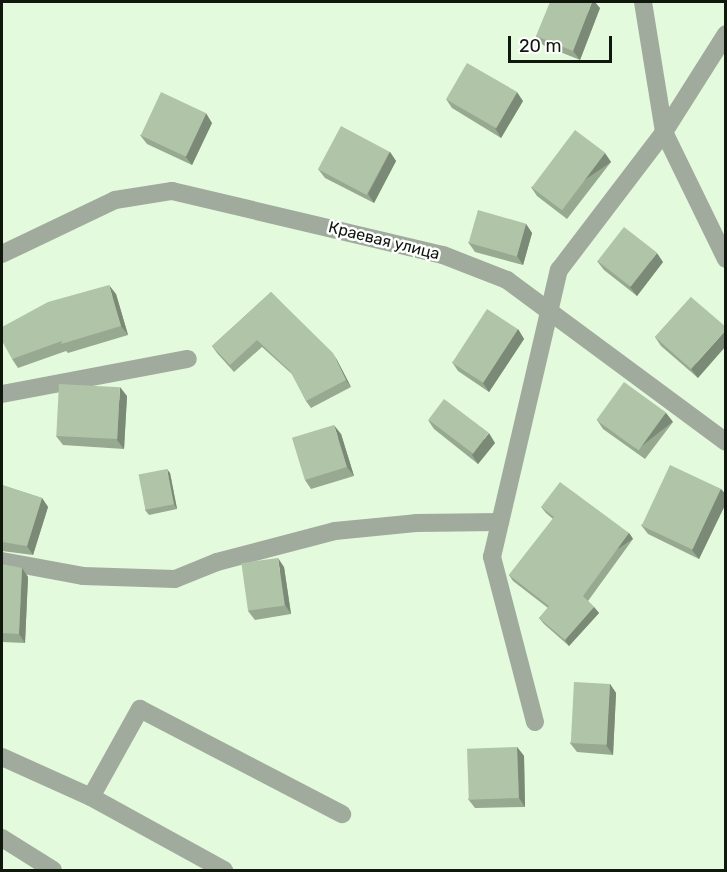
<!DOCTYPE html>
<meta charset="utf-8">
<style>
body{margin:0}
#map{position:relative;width:727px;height:872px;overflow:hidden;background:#e4fadc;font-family:Rubik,sans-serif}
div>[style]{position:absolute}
.service>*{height:18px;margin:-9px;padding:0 9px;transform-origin:9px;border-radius:9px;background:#a0aa9d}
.minor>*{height:18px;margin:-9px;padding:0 9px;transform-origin:9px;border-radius:9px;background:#a0aa9d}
.wall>*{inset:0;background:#97a990}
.shaded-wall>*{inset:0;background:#7b8a76;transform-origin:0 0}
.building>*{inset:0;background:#b0c5a8;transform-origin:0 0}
span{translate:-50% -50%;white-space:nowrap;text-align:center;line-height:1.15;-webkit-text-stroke:5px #fff;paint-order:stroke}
.street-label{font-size:16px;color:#10180e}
.frame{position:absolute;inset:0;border:3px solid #10180e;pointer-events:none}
.scale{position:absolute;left:508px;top:36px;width:104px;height:27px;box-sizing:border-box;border:3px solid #10180e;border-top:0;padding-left:8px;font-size:18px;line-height:21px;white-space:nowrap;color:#10180e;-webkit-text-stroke:4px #fff;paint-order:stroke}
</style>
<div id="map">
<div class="service">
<i style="left:2px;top:561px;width:82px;rotate:10.5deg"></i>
<i style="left:83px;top:576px;width:92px;rotate:1.9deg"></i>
<i style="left:175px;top:579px;width:45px;rotate:-22deg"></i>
<i style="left:217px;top:562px;width:122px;rotate:-14.7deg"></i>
<i style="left:335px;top:531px;width:81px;rotate:-5.6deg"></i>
<i style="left:416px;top:523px;width:84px;rotate:-0.7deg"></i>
<i style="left:2px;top:757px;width:98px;rotate:24.2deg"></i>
<i style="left:91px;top:797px;width:152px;rotate:28.8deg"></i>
<i style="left:91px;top:797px;width:101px;rotate:-60.9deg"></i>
<i style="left:140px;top:709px;width:228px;rotate:27.5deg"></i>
</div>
<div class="minor">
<i style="left:643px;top:2px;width:132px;rotate:80.8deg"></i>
<i style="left:664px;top:132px;width:141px;rotate:64deg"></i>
<i style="left:2px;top:254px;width:125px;rotate:-25.5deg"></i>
<i style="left:115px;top:200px;width:58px;rotate:-9deg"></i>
<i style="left:172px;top:191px;width:278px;rotate:13.3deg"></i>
<i style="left:443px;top:255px;width:69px;rotate:21.3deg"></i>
<i style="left:507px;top:280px;width:272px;rotate:36.5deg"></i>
<i style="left:2px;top:394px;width:189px;rotate:-10.7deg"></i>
<i style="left:535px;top:722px;width:171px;rotate:-104.6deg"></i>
<i style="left:492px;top:557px;width:295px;rotate:-76.9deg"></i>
<i style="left:559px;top:270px;width:173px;rotate:-52.7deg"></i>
<i style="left:664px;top:132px;width:116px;rotate:-57.7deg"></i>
<i style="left:2px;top:838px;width:60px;rotate:32.1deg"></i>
</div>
<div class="wall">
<i style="clip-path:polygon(600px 8px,580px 60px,543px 45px,536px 36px)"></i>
<i style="clip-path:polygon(446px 99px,523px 101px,501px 138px,452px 108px)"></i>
<i style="clip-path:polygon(212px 123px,192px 165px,147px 144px,140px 135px)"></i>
<i style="clip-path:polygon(390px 152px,396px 161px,374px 203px,325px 178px,318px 169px)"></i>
<i style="clip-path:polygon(611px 162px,567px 219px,537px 196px,531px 187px)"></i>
<i style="clip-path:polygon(526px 224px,532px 233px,523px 265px,475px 252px,468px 242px)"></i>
<i style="clip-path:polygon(597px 261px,663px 262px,637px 296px,604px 270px)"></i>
<i style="clip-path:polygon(271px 292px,337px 360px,351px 387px,311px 408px,306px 401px,293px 375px,262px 347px,234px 372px,217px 353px,212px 346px)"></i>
<i style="clip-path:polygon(116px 294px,128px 335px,68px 353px,66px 351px,18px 368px,12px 359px)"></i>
<i style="clip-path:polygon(691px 297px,698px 378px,661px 346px,655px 337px)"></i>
<i style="clip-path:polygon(518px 329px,524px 339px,489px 392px,458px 371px,452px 362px)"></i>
<i style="clip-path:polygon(127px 396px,124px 449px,63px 445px,56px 436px)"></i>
<i style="clip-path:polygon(666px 413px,673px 422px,645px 459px,603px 429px,597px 420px)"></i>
<i style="clip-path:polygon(428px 420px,495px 443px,478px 464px,434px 429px)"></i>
<i style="clip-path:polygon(341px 434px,354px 476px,311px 489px,305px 480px)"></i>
<i style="clip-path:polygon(170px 473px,177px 509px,149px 515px,145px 510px)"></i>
<i style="clip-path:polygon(2px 485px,42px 498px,48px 507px,33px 555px,2px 551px)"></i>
<i style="clip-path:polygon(721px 489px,726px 495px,726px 503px,699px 559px,648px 534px,641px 525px)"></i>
<i style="clip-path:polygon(541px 507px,629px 533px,633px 539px,588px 601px,594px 607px,599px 613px,569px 646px,544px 624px,539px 618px,548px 608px,513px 581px,509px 575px,553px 519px,546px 513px)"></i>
<i style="clip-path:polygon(2px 564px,22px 568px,28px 577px,25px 643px,2px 642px)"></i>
<i style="clip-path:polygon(284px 567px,291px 614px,255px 620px,248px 611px)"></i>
<i style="clip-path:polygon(610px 684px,616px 693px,613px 755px,577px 752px,570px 743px)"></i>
<i style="clip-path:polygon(517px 747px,524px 756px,525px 807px,475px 808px,468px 799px)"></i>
</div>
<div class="shaded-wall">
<i style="clip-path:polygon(592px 2px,595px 2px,600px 8px,580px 60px,573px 51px)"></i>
<i style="clip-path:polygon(517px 92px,523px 101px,501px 138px,495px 128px)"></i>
<i style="clip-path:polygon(206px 113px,212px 123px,192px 165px,185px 156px)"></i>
<i style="clip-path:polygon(390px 152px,396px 161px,374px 203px,368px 194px)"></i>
<i style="left:605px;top:153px;width:11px;height:72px;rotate:56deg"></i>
<i style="clip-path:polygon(526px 224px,532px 233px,523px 265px,517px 256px)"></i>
<i style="clip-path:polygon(657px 253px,663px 262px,637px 296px,630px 287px)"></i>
<i style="clip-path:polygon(109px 285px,116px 294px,128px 335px,121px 326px)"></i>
<i style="clip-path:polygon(518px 329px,524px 339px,489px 392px,483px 383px)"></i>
<i style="clip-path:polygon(726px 330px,726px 346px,698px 378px,691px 369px)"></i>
<i style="clip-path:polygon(333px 353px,337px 360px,351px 387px,346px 380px)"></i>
<i style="clip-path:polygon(120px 387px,127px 396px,124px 449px,117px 440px)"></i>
<i style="left:666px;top:413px;width:11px;height:46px;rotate:52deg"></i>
<i style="clip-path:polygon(334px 425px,341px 434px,354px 476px,347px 467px)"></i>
<i style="clip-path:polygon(489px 433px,495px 443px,478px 464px,472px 455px)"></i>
<i style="clip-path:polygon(167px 469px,170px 473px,177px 509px,174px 504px)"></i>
<i style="clip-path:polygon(721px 489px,726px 495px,726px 503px,699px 559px,692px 550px)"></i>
<i style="clip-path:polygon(42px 498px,48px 507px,33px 555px,27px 546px)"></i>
<i style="left:629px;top:533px;width:7px;height:78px;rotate:56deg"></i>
<i style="clip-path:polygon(278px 558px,284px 567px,291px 614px,285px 605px)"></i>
<i style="clip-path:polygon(22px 568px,28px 577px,25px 643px,19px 634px)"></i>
<i style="clip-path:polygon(594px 607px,599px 613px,569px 646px,565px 640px)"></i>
<i style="clip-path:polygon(610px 684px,616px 693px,613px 755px,606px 745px)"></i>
<i style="clip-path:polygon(517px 747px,524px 756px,525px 807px,519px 798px)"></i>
</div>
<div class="building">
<i style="clip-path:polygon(550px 2px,592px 2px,573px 51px,536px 36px)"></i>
<i style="left:467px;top:63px;width:58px;height:42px;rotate:30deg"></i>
<i style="left:161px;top:92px;width:50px;height:48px;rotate:25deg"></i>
<i style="left:341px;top:126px;width:55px;height:49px;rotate:28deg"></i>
<i style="left:575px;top:130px;width:38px;height:72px;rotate:37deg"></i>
<i style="left:478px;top:210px;width:50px;height:34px;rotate:16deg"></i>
<i style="left:624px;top:227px;width:42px;height:43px;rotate:38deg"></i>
<i style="clip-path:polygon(109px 285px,121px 326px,61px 344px,62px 341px,12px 359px,2px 341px,2px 327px,48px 302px)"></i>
<i style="clip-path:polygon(271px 292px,333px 353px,346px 380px,306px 401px,290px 371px,257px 340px,230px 365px,212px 346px)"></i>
<i style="clip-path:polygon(691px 297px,726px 327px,726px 330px,691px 369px,655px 337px)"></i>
<i style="left:487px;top:309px;width:37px;height:64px;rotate:33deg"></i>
<i style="left:624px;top:382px;width:52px;height:47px;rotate:36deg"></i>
<i style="left:59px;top:384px;width:61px;height:52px;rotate:3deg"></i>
<i style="left:444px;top:399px;width:56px;height:26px;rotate:37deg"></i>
<i style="left:334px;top:425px;width:44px;height:44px;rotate:73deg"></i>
<i style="left:670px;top:465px;width:56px;height:67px;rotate:25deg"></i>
<i style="left:167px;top:469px;width:36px;height:29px;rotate:79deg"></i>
<i style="clip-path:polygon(560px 482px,629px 533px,583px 596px,594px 607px,565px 640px,539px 618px,549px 606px,509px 575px,554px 517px,541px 507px)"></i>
<i style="clip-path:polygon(2px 485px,42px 498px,27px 546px,2px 542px)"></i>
<i style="left:278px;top:558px;width:48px;height:37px;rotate:82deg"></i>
<i style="clip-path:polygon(2px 564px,22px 568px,19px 634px,2px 633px)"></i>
<i style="left:574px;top:682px;width:36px;height:61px;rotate:3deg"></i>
<i style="left:517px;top:747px;width:51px;height:50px;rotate:88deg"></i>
</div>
<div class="street-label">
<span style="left:384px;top:241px;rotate:14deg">Краевая улица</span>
</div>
<div class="frame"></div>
<div class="scale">20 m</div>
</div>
